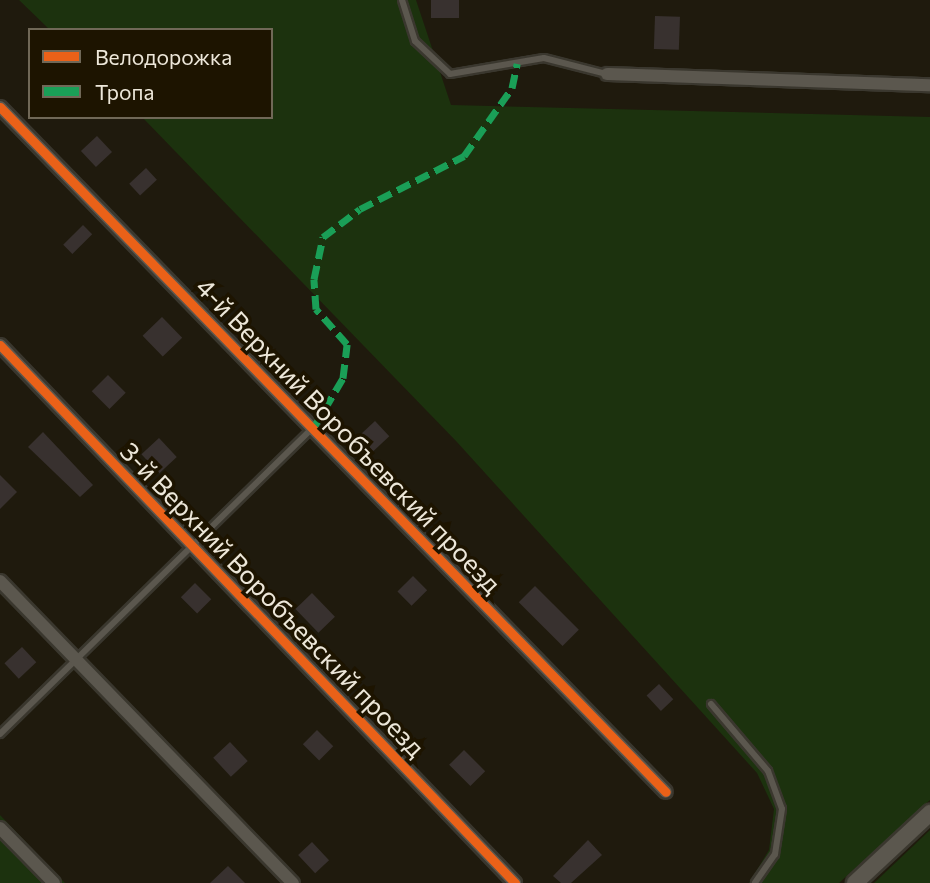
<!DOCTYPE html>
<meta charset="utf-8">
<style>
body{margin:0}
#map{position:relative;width:930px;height:883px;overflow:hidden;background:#1f1a0d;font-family:Commissioner,sans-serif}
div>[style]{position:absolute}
.green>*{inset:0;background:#1c320e}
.building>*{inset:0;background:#38312f;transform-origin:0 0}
.roads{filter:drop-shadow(2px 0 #3a372e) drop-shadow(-2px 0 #3a372e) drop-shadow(0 2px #3a372e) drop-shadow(0 -2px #3a372e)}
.service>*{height:6px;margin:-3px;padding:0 3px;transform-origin:3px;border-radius:3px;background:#5b574e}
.minor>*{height:12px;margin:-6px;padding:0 6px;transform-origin:6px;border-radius:6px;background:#5b574e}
.tertiary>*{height:16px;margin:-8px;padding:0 8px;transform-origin:8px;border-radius:8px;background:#5b574e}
.quiet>*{height:7px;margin-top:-3.5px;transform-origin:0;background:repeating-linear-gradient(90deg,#1a9f57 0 14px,transparent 0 21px)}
.cycleway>*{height:9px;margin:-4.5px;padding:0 4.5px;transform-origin:4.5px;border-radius:4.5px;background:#ea6118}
span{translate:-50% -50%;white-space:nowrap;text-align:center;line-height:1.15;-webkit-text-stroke:7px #1d1400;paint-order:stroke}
.street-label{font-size:26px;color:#ede7d9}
.legend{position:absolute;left:28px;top:28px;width:245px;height:91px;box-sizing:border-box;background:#1d1400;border:2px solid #706857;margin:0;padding:9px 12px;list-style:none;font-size:21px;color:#ede7d9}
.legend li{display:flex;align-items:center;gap:14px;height:35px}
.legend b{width:35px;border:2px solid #706857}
</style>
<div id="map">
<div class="green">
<i style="clip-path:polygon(19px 0,416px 0,451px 105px,930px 117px,930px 800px,839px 883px,749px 883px,769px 850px,774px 809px,757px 773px,456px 441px,142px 117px,271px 117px,271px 30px,50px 30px)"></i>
<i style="clip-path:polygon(0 815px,65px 883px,0 883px)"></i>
<i style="clip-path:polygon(930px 830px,930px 883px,874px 883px)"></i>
</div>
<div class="building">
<i style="left:431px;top:0;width:28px;height:18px"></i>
<i style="left:655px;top:16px;width:25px;height:33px;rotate:2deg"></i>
<i style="left:97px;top:136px;width:22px;height:22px;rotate:47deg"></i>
<i style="left:146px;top:168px;width:16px;height:23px;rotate:47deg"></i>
<i style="left:83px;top:225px;width:13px;height:28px;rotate:45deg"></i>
<i style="left:162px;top:317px;width:29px;height:27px;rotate:46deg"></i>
<i style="left:108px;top:375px;width:25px;height:23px;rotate:45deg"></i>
<i style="left:375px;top:421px;width:21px;height:22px;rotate:47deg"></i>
<i style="clip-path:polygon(43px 432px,93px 485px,80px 497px,28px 447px)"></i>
<i style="left:159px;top:438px;width:26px;height:24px;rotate:47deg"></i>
<i style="clip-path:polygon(0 475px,17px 492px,0 509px)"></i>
<i style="left:413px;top:576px;width:20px;height:22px;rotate:45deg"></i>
<i style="left:195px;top:583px;width:23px;height:20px;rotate:45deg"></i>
<i style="left:535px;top:586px;width:62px;height:23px;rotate:45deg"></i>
<i style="left:312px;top:593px;width:33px;height:23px;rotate:46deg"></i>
<i style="left:22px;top:647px;width:21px;height:24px;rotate:47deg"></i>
<i style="left:659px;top:684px;width:21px;height:17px;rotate:47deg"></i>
<i style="left:317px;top:730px;width:23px;height:20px;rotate:45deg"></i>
<i style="left:230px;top:742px;width:26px;height:23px;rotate:47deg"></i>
<i style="left:464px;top:750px;width:30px;height:21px;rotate:45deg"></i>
<i style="clip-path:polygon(588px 840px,602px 855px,571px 883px,561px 883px,553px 876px)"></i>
<i style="left:312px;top:842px;width:25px;height:19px;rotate:47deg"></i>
<i style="clip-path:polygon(228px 866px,245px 883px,210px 883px)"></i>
</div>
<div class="roads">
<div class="service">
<i style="left:402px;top:0;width:43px;rotate:72.4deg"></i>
<i style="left:415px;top:41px;width:48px;rotate:43.3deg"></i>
<i style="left:450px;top:74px;width:95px;rotate:-9.7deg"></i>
<i style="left:544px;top:58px;width:65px;rotate:14.3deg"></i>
<i style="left:711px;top:704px;width:88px;rotate:49.6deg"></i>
<i style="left:768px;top:771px;width:40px;rotate:69.8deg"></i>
<i style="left:782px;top:809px;width:46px;rotate:98.8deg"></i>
<i style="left:775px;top:854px;width:35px;rotate:125deg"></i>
<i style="left:0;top:734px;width:439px;rotate:-44.4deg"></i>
</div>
<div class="minor">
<i style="left:607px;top:74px;width:323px;rotate:2deg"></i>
<i style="left:0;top:107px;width:955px;rotate:45.81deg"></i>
<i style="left:0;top:345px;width:745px;rotate:46.25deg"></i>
<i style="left:0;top:581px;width:421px;rotate:45.9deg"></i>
<i style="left:0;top:828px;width:77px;rotate:45.5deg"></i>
</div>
<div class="tertiary">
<i style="left:855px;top:883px;width:103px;rotate:-43deg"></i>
</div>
</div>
<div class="quiet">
<i style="left:314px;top:427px;width:57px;rotate:-59.4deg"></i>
<i style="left:343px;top:378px;width:34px;rotate:-83deg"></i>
<i style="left:347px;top:344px;width:47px;rotate:-131.5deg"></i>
<i style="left:316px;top:309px;width:30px;rotate:-94deg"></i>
<i style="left:314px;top:279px;width:43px;rotate:-77.9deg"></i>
<i style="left:323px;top:237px;width:46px;rotate:-37.1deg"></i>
<i style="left:360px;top:209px;width:117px;rotate:-27deg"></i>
<i style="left:464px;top:156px;width:83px;rotate:-54.8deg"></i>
<i style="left:512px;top:88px;width:25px;rotate:-78deg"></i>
</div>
<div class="cycleway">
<i style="left:0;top:107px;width:955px;rotate:45.81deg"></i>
<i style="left:0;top:345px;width:745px;rotate:46.25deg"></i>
</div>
<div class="street-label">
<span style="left:349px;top:435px;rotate:46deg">4-й Верхний Воробъевский проезд</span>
<span style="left:273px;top:599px;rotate:46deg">3-й Верхний Воробъевский проезд</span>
</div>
<ul class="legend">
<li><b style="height:9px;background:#ea6118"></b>Велодорожка</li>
<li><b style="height:9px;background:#1a9f57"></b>Тропа</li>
</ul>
</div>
